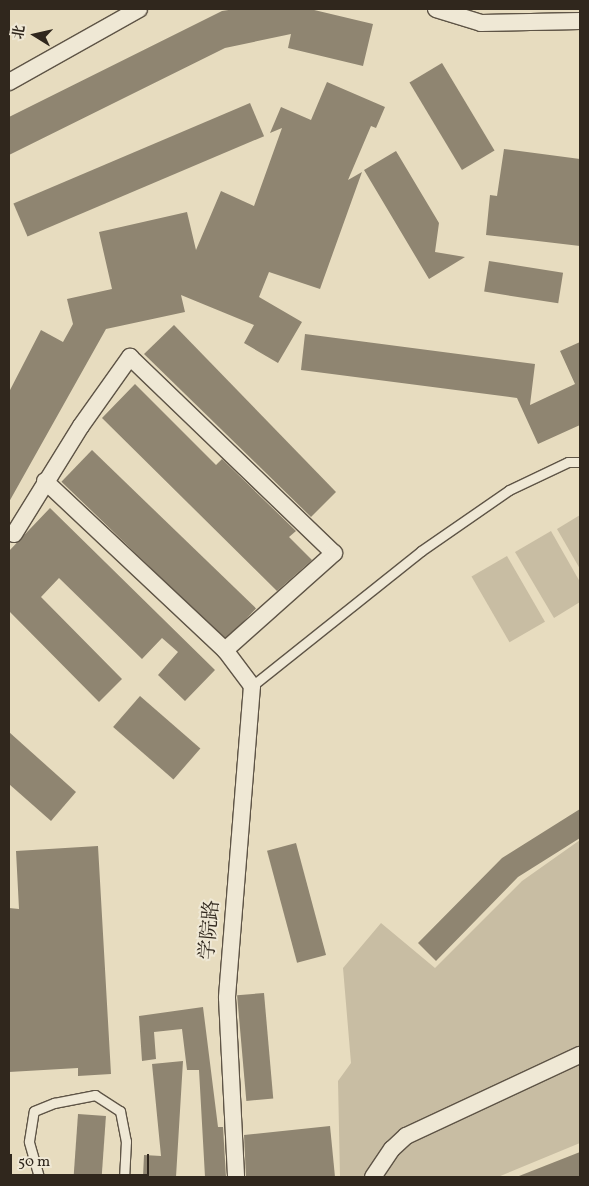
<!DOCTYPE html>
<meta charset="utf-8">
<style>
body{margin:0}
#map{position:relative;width:589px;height:1186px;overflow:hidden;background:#e7dcbf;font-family:Vollkorn,"Noto Serif SC",serif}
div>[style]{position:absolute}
.green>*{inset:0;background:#c8bda3;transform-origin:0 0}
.building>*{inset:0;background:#8f8571;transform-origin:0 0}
.roads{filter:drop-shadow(1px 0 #5e5446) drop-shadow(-1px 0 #5e5446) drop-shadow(0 1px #5e5446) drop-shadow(0 -1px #5e5446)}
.service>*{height:9px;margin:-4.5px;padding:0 4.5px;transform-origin:4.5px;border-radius:4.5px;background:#efe8d5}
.minor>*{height:16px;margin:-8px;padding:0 8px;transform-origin:8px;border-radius:8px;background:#efe8d5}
span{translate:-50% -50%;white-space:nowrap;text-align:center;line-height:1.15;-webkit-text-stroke:4px #efe8d5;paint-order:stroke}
.street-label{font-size:20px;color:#30271d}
.frame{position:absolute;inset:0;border:10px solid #30271d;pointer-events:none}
.north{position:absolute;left:10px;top:10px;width:50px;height:50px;-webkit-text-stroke:4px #efe8d5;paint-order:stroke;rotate:280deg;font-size:14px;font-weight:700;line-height:20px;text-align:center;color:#30271d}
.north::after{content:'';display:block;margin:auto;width:18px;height:22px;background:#30271d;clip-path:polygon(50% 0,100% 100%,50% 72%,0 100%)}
.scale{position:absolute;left:10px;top:1154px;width:139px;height:22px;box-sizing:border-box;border:2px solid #30271d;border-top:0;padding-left:6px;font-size:15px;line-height:18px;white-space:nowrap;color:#30271d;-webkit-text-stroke:4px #efe8d5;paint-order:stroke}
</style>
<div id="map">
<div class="green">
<i style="clip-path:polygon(580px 515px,580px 569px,557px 529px)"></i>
<i style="clip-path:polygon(551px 531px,580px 582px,580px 602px,554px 618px,515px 552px)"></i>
<i style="left:507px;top:556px;width:76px;height:41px;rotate:60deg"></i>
<i style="clip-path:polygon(580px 840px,580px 1143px,498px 1177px,340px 1177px,338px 1081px,351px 1063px,343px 968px,381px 923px,435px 968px,522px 881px)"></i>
</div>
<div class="building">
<i style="clip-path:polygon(235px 9px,310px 9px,373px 24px,363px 66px,288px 48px,291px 34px,225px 48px,9px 155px,9px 117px,222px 11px)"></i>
<i style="left:442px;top:63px;width:102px;height:38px;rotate:59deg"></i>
<i style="clip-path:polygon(327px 82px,385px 107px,376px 128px,371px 126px,348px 180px,362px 172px,320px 289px,269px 272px,259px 297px,302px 322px,278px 363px,244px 343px,254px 325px,181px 295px,185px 312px,106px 329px,9px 502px,9px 392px,41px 330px,63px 342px,73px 324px,67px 299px,112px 289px,99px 232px,187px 212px,196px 250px,221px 191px,254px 206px,282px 128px,270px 133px,281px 107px,311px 120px)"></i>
<i style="left:250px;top:103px;width:36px;height:257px;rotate:67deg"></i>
<i style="clip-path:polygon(504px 149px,580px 159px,580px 246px,486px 235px,490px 195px,497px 196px)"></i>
<i style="clip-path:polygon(396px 151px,439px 223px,435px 252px,465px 257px,429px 279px,364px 170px)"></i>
<i style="left:489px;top:261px;width:75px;height:31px;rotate:9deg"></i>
<i style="clip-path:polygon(174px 325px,336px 492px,311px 517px,144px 354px)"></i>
<i style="clip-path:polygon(305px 334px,535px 364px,530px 405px,575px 384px,560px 351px,580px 342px,580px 425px,538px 444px,517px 398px,301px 370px)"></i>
<i style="clip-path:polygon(135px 384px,216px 465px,222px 459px,296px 531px,289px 537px,312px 560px,277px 591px,102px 418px)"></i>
<i style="left:92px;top:450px;width:228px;height:44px;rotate:44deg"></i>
<i style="clip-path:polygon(50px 508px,215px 670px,185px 701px,158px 675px,178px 652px,162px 638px,142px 659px,59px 578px,41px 597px,122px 679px,99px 702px,9px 611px,9px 551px)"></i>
<i style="left:140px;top:696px;width:80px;height:41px;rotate:41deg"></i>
<i style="clip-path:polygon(9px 732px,76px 792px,51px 821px,9px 784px)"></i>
<i style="clip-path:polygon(580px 809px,580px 838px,518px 877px,436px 961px,418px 943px,502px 858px)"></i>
<i style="left:296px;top:843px;width:116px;height:30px;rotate:75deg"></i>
<i style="clip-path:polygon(98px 846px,111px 1074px,78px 1076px,78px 1068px,9px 1072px,9px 908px,19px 909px,16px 851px)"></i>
<i style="left:264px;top:993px;width:106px;height:27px;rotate:85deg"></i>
<i style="clip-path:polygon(203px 1007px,218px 1127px,223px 1127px,226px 1177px,205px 1177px,199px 1070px,187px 1070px,182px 1029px,154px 1032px,156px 1059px,142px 1061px,139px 1016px)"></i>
<i style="clip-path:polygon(183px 1061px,176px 1177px,143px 1177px,144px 1155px,161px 1156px,152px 1064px)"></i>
<i style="left:78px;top:1114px;width:28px;height:63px;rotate:4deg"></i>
<i style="clip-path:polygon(330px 1126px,335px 1177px,246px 1177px,244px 1135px)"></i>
<i style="clip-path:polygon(580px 1152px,580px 1177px,519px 1177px,519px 1176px)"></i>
</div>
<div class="roads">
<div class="service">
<i style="left:252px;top:686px;width:216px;rotate:-38.6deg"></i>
<i style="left:421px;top:551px;width:107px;rotate:-34.7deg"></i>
<i style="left:509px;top:490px;width:65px;rotate:-25.4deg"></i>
<i style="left:568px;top:462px;width:12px"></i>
<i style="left:39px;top:1177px;width:37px;rotate:-106deg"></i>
<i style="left:29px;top:1141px;width:30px;rotate:-81deg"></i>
<i style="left:34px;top:1111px;width:22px;rotate:-22deg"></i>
<i style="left:54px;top:1103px;width:42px;rotate:-11deg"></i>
<i style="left:95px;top:1095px;width:30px;rotate:33deg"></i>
<i style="left:120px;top:1111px;width:31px;rotate:79deg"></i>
<i style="left:126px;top:1141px;width:36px;rotate:93deg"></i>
</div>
<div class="minor">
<i style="left:436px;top:9px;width:47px;rotate:17.3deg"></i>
<i style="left:481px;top:23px;width:99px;rotate:-1.2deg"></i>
<i style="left:9px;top:82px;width:149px;rotate:-29.3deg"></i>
<i style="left:45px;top:481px;width:247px;rotate:43.2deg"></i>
<i style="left:225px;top:650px;width:45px;rotate:53.1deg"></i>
<i style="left:252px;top:686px;width:313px;rotate:94.6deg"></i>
<i style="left:227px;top:998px;width:179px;rotate:87.1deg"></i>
<i style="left:14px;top:534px;width:127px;rotate:-58.2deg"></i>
<i style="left:81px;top:426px;width:85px;rotate:-54.6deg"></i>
<i style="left:130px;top:357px;width:283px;rotate:43.9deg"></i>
<i style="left:334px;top:553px;width:146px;rotate:138.3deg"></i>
<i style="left:373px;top:1177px;width:34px;rotate:-56deg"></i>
<i style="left:392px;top:1149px;width:19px;rotate:-43deg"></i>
<i style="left:406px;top:1136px;width:192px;rotate:-25deg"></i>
</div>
</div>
<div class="street-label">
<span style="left:211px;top:930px;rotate:-85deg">学院路</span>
</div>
<div class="frame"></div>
<div class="north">北</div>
<div class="scale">50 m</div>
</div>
